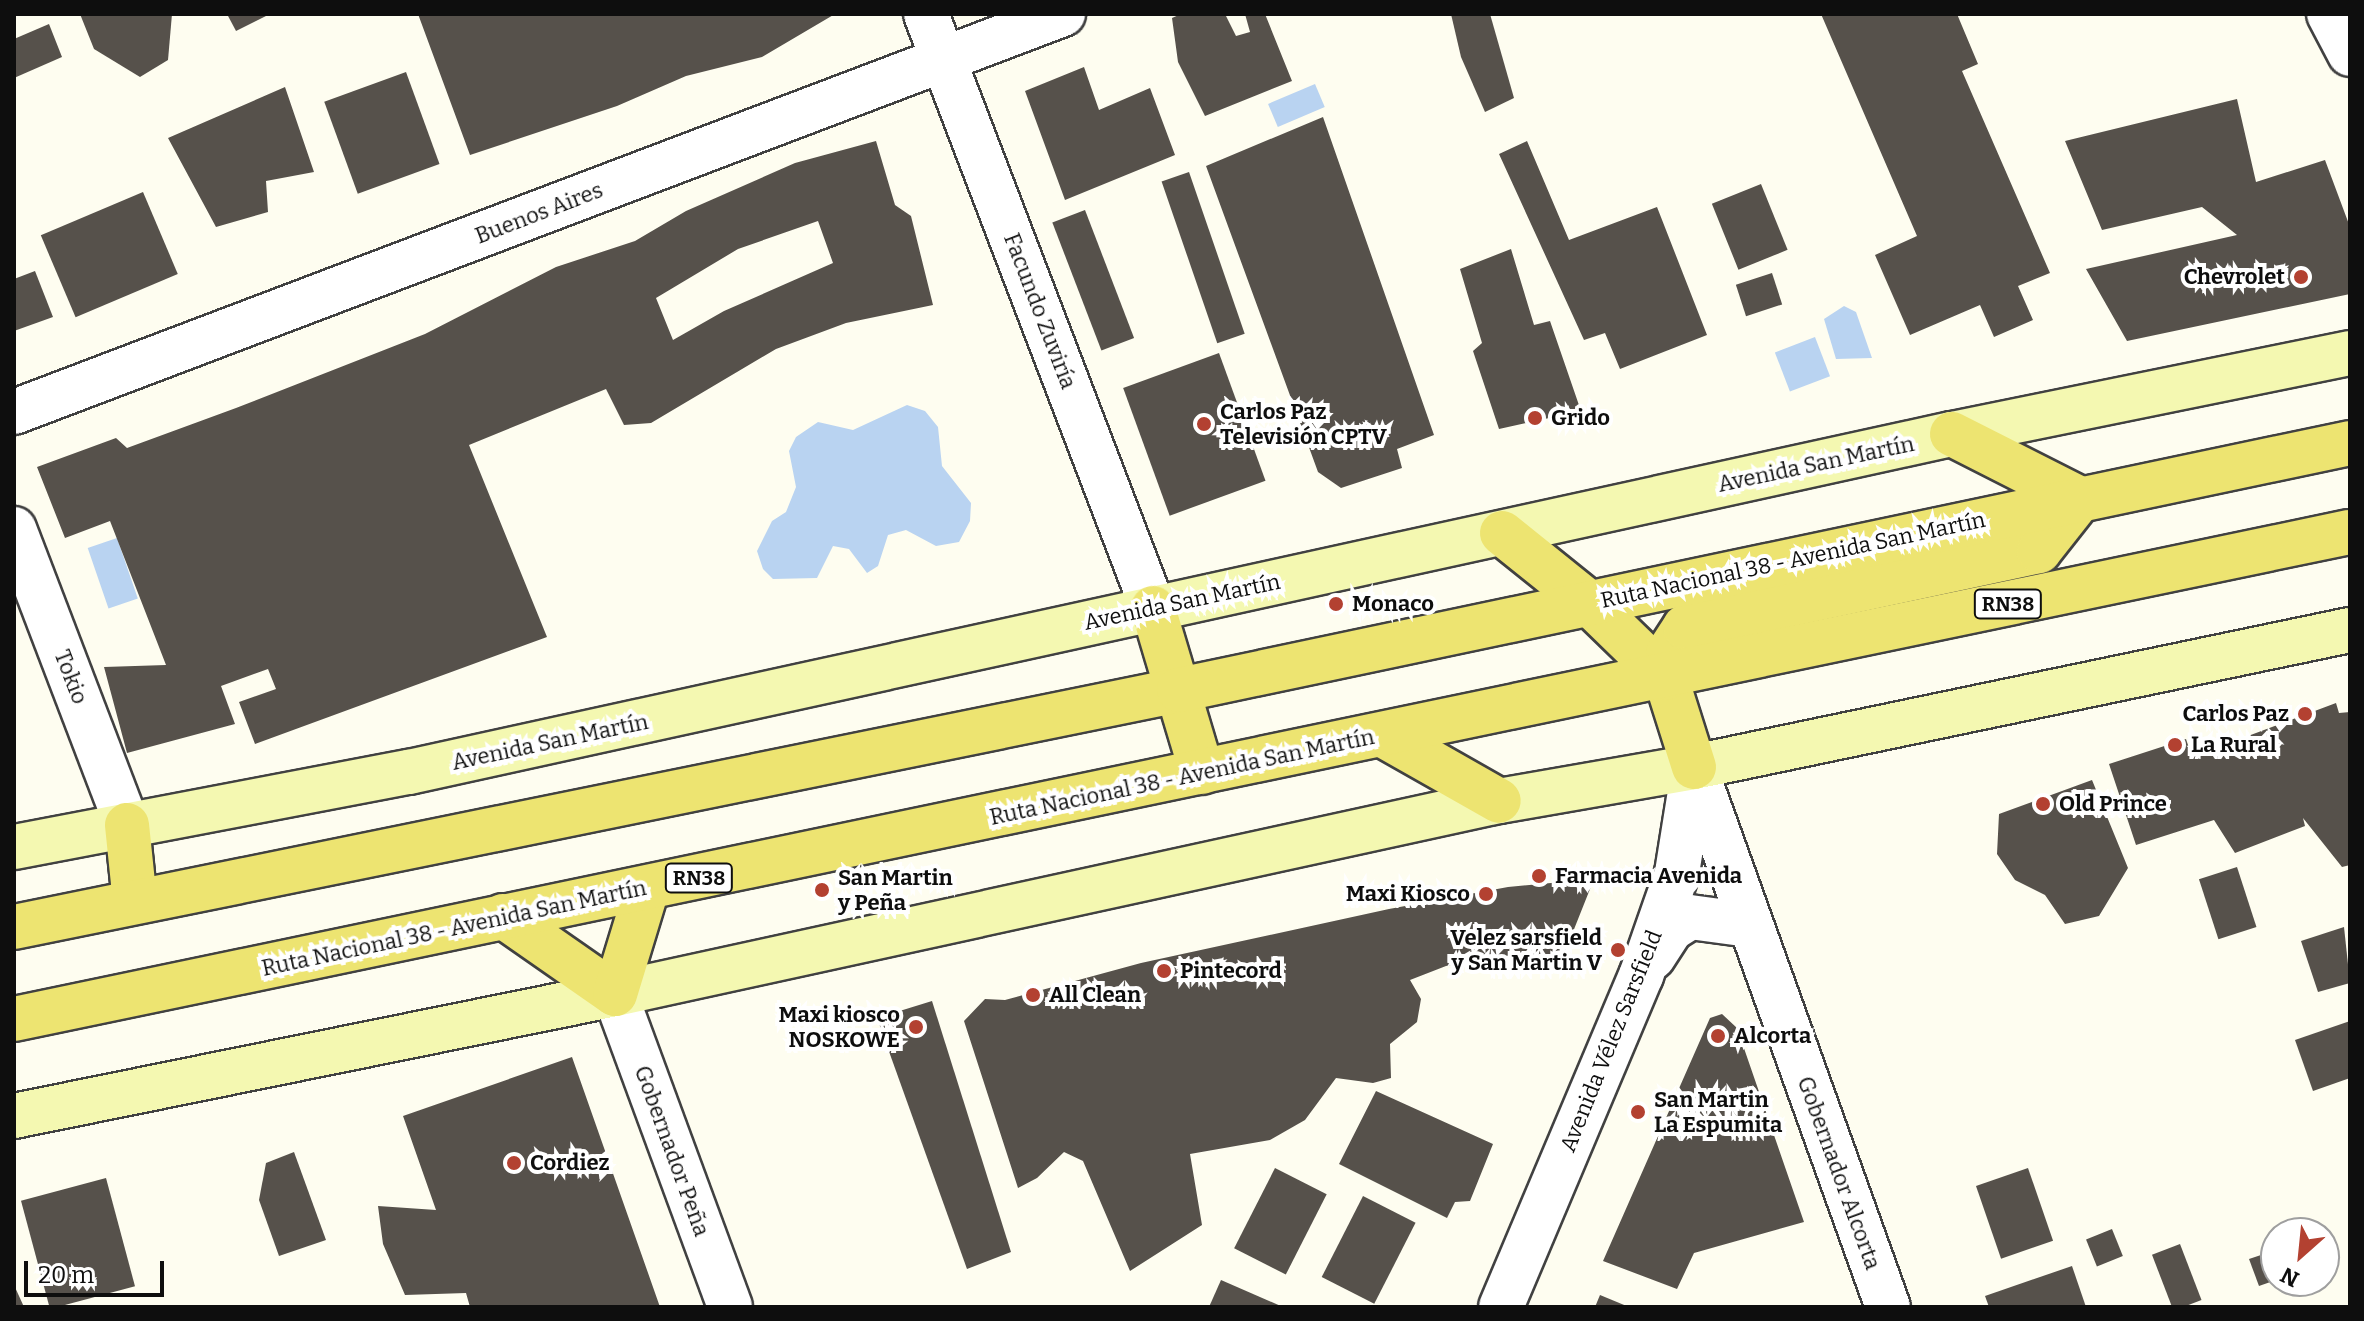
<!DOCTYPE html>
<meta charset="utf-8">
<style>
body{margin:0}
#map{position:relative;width:2364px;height:1321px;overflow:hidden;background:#fefdf0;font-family:Bitter,serif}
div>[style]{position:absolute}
.water>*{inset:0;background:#b9d3f1;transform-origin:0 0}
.building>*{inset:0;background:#56514b;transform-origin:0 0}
.roads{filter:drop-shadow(2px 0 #414141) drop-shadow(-2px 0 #414141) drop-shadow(0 2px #414141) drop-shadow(0 -2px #414141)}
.street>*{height:44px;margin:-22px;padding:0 22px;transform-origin:22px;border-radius:22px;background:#fff}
.secondary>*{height:44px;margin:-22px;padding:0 22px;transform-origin:22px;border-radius:22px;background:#f4f8b1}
.primary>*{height:44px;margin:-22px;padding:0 22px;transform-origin:22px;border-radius:22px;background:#ede471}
.dots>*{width:22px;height:22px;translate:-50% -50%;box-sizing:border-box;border:4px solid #fff;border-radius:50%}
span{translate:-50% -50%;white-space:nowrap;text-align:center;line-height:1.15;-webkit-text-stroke:8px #fff;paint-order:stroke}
.shield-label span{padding:2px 6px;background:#fff;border:2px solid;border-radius:6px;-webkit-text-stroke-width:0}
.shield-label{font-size:20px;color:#0e0e0e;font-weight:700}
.street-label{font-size:22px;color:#0e0e0e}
.poi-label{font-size:22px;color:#0e0e0e;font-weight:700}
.right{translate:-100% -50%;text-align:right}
.left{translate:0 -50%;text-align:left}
.frame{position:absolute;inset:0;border:16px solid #0e0e0e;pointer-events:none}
.north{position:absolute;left:2260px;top:1217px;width:80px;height:80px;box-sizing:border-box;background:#fff;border:2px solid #9f9f9f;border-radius:50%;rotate:207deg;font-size:22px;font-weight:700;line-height:32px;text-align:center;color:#0e0e0e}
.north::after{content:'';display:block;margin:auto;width:28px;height:36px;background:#b34131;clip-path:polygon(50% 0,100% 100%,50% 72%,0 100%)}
.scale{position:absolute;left:24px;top:1261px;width:140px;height:36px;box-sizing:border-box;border:4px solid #0e0e0e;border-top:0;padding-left:10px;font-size:24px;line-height:28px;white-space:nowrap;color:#0e0e0e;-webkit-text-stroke:6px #fff;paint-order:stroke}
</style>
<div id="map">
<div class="water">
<i style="left:1315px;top:84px;width:25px;height:51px;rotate:67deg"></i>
<i style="clip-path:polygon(1844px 306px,1856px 312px,1872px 358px,1836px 359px,1824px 319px)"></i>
<i style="left:1815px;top:337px;width:42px;height:43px;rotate:69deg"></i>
<i style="clip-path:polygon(907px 405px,925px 411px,938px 427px,942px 466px,971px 503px,970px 521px,959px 542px,936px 546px,906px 530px,888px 535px,878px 566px,867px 573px,849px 549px,833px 546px,817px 578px,773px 579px,763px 569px,757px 551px,772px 521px,786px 512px,796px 487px,789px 451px,796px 437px,818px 422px,853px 430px)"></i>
<i style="left:117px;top:538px;width:64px;height:31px;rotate:71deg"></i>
</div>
<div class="building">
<i style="clip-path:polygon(80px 14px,172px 14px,168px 60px,140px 77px,94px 49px)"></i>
<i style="clip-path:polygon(227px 14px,265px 14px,266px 16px,236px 31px)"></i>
<i style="clip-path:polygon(418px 14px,835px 14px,762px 57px,686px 76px,617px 106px,470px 155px)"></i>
<i style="clip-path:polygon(1181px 14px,1225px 14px,1236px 36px,1250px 32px,1245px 14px,1265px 14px,1292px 81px,1205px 116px,1178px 62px,1172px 18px)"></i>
<i style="clip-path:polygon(1451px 14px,1490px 14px,1514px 98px,1485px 112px,1461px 57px)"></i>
<i style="clip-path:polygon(1821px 14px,1957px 14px,1978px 64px,1962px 71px,2050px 273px,2018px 286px,2033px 320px,1994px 337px,1980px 305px,1910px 335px,1875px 255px,1917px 236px)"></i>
<i style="clip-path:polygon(49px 24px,62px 57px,14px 78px,14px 39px)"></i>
<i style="clip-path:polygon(1084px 67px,1099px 110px,1150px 88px,1175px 155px,1065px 200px,1025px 91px)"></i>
<i style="left:406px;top:72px;width:98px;height:87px;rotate:70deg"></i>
<i style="clip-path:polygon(285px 87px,314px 172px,266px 181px,268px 212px,216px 227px,168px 138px)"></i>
<i style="clip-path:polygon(2237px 99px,2256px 182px,2325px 160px,2350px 227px,2350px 294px,2127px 341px,2086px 269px,2237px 235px,2202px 207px,2102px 230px,2065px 141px)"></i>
<i style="clip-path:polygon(1323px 117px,1434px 435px,1397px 449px,1402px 468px,1341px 488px,1318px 472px,1206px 166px)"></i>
<i style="clip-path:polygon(evenodd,876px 141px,895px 205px,911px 216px,933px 305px,846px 323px,776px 349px,651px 423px,624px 425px,606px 389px,469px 445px,547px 637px,255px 744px,239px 702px,276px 689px,268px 669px,221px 686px,235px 724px,127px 753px,104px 667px,166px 665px,110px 521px,65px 538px,37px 467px,116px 438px,127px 448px,236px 408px,425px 334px,556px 267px,635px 241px,686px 211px,795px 163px,876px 141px,818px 221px,833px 263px,724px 311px,673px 340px,656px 298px,738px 249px,818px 221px)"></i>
<i style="clip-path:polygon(1527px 141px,1569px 240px,1657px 207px,1707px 335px,1620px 369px,1605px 333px,1584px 340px,1499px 154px)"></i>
<i style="left:1189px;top:172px;width:171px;height:29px;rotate:71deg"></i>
<i style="left:1761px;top:184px;width:71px;height:53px;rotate:68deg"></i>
<i style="left:143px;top:192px;width:89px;height:111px;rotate:67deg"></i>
<i style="left:1085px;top:210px;width:137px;height:35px;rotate:69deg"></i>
<i style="clip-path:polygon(1511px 249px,1534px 325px,1550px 321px,1581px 411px,1499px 429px,1473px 351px,1482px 343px,1460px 269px)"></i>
<i style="clip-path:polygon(35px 271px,53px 317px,14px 331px,14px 279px)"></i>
<i style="left:1772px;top:273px;width:33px;height:38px;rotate:72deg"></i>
<i style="left:1219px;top:353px;width:136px;height:102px;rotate:70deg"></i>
<i style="clip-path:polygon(2336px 703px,2339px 713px,2350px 712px,2350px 865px,2342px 867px,2303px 818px,2305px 826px,2235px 853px,2214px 820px,2136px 845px,2109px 764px,2186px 739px,2192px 757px)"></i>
<i style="clip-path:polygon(2092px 780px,2128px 868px,2099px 916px,2065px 924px,2045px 895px,2015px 880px,1997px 854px,1999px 814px)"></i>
<i style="left:2237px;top:867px;width:63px;height:40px;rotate:72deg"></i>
<i style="clip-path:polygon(1594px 879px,1557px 972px,1524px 953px,1446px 966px,1410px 980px,1421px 999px,1417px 1022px,1390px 1044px,1391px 1078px,1373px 1083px,1336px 1078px,1305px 1120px,1270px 1140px,1190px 1154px,1202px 1225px,1130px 1271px,1083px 1161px,1064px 1152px,1037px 1178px,1018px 1188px,964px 1021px,985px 999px,1005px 1000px,1141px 963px,1389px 909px,1508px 887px)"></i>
<i style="clip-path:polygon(2344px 927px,2350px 983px,2318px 992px,2301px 941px)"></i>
<i style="clip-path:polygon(932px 1001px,1011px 1252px,967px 1269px,877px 1018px)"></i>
<i style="clip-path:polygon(1722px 1014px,1737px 1028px,1804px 1222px,1694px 1253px,1677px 1289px,1603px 1261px,1710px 1018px)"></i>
<i style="clip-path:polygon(2350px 1021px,2350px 1078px,2313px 1091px,2295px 1040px)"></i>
<i style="clip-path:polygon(572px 1057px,660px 1307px,470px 1307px,466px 1293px,405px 1295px,383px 1244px,378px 1206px,436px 1210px,403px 1116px)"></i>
<i style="clip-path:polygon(1376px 1091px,1493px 1144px,1470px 1201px,1455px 1202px,1447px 1218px,1339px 1164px)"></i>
<i style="clip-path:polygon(294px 1152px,326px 1240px,279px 1256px,259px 1200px,266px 1163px)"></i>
<i style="left:1275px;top:1168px;width:58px;height:90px;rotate:27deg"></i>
<i style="left:2028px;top:1168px;width:77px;height:55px;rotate:71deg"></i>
<i style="left:106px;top:1178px;width:112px;height:88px;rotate:75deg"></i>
<i style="left:1363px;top:1196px;width:59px;height:91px;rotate:27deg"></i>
<i style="left:2112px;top:1229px;width:29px;height:28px;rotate:68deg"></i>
<i style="left:2180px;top:1244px;width:60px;height:30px;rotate:69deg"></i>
<i style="clip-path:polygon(2276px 1250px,2276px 1280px,2259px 1286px,2249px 1259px)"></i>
<i style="clip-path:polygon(2072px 1266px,2086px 1307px,1989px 1307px,1985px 1296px)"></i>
<i style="clip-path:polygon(1221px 1280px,1283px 1307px,1209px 1307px)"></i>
<i style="clip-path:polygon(14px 1285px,24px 1307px,14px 1307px)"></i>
<i style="clip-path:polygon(1600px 1295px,1629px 1307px,1595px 1307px)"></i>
</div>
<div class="roads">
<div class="street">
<i style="left:926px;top:14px;width:636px;rotate:69.09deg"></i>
<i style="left:2329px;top:14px;width:45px;rotate:62.3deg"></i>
<i style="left:14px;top:412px;width:1122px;rotate:-20.78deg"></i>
<i style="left:14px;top:529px;width:317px;rotate:69.1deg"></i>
<i style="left:1698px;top:777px;width:563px;rotate:70.28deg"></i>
<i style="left:1653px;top:957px;width:33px;rotate:-57deg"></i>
<i style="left:1671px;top:929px;width:22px;rotate:-32deg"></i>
<i style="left:1690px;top:917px;width:60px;rotate:7.7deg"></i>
<i style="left:615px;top:994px;width:333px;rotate:69.8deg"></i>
<i style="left:1501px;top:1307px;width:359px;rotate:-67.1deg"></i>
<i style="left:1641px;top:976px;width:109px;rotate:-70.7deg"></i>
<i style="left:1677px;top:873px;width:107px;rotate:-80.9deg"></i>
</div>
<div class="secondary">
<i style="left:14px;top:847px;width:402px;rotate:-10.8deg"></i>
<i style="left:409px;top:772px;width:1580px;rotate:-12.36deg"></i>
<i style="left:1952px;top:434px;width:406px;rotate:-11.5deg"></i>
<i style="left:14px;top:1116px;width:613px;rotate:-11.47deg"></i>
<i style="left:615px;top:994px;width:905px;rotate:-12.32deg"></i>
<i style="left:1499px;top:801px;width:198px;rotate:-9.9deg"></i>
<i style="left:1694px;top:767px;width:670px;rotate:-11.8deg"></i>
</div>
<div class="primary">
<i style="left:1952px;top:434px;width:144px;rotate:26.9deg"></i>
<i style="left:1502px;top:533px;width:112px;rotate:38.8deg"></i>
<i style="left:1589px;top:603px;width:107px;rotate:44.2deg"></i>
<i style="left:1153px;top:608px;width:171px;rotate:73.4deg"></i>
<i style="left:1383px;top:735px;width:133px;rotate:29.6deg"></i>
<i style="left:1694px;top:767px;width:93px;rotate:-107.5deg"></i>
<i style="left:1666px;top:678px;width:25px;rotate:-85deg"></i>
<i style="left:1668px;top:653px;width:31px;rotate:-57deg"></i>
<i style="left:1685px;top:627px;width:362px;rotate:-12.1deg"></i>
<i style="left:2039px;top:551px;width:66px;rotate:-51.7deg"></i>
<i style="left:127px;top:825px;width:77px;rotate:84.1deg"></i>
<i style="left:503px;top:916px;width:136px;rotate:34.9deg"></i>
<i style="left:615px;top:994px;width:110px;rotate:-73.1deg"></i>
<i style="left:14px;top:927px;width:1189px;rotate:-11.5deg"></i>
<i style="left:1179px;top:690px;width:1197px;rotate:-11.91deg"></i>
<i style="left:14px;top:1019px;width:2386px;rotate:-11.78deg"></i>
</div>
</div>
<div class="dots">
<i style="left:2301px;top:277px;background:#b34131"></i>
<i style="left:1535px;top:418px;background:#b34131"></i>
<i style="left:1204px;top:424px;background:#b34131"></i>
<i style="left:1336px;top:604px;background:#b34131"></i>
<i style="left:2305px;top:714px;background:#b34131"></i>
<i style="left:2175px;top:745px;background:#b34131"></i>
<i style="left:2043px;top:804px;background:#b34131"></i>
<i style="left:1539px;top:876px;background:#b34131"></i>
<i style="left:822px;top:890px;background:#b34131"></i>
<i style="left:1486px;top:894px;background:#b34131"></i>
<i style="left:1618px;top:950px;background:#b34131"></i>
<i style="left:1164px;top:971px;background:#b34131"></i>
<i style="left:1033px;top:995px;background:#b34131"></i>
<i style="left:916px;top:1027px;background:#b34131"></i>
<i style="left:1718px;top:1036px;background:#b34131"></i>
<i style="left:1638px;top:1112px;background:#b34131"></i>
<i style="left:514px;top:1163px;background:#b34131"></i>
</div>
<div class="shield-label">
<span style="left:2008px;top:604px">RN38</span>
<span style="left:699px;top:878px">RN38</span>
</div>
<div class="street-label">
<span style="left:539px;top:213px;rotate:-21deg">Buenos Aires</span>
<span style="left:1040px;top:311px;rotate:69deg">Facundo Zuviría</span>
<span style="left:1816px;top:464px;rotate:-12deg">Avenida San Martín</span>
<span style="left:1793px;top:560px;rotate:-12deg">Ruta Nacional 38 - Avenida San Martín</span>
<span style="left:1182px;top:602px;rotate:-12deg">Avenida San Martín</span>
<span style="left:71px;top:677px;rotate:69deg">Tokio</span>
<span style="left:550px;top:742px;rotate:-12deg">Avenida San Martín</span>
<span style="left:1182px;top:777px;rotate:-12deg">Ruta Nacional 38 - Avenida San Martín</span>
<span style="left:454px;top:928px;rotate:-12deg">Ruta Nacional 38 - Avenida San Martín</span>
<span style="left:1611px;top:1041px;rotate:-68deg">Avenida Vélez Sarsfield</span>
<span style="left:672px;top:1151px;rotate:70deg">Gobernador Peña</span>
<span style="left:1839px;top:1173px;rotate:70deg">Gobernador Alcorta</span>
</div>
<div class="poi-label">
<span class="right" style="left:2285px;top:277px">Chevrolet</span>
<span class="left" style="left:1220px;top:424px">Carlos Paz<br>Televisión CPTV</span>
<span class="left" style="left:1551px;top:418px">Grido</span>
<span class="left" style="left:1352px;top:604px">Monaco</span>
<span class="right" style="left:2289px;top:714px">Carlos Paz</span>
<span class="left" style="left:2191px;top:745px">La Rural</span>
<span class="left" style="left:2059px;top:804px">Old Prince</span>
<span class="left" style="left:1555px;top:876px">Farmacia Avenida</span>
<span class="left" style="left:838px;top:890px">San Martin<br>y Peña</span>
<span class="right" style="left:1470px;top:894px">Maxi Kiosco</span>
<span class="right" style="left:1602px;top:950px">Velez sarsfield<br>y San Martin V</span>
<span class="left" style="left:1180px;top:971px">Pintecord</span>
<span class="left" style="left:1049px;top:995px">All Clean</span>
<span class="right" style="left:900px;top:1027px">Maxi kiosco<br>NOSKOWE</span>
<span class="left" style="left:1734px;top:1036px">Alcorta</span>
<span class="left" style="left:1654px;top:1112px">San Martin<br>La Espumita</span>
<span class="left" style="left:530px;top:1163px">Cordiez</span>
</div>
<div class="frame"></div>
<div class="north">N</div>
<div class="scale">20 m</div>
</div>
